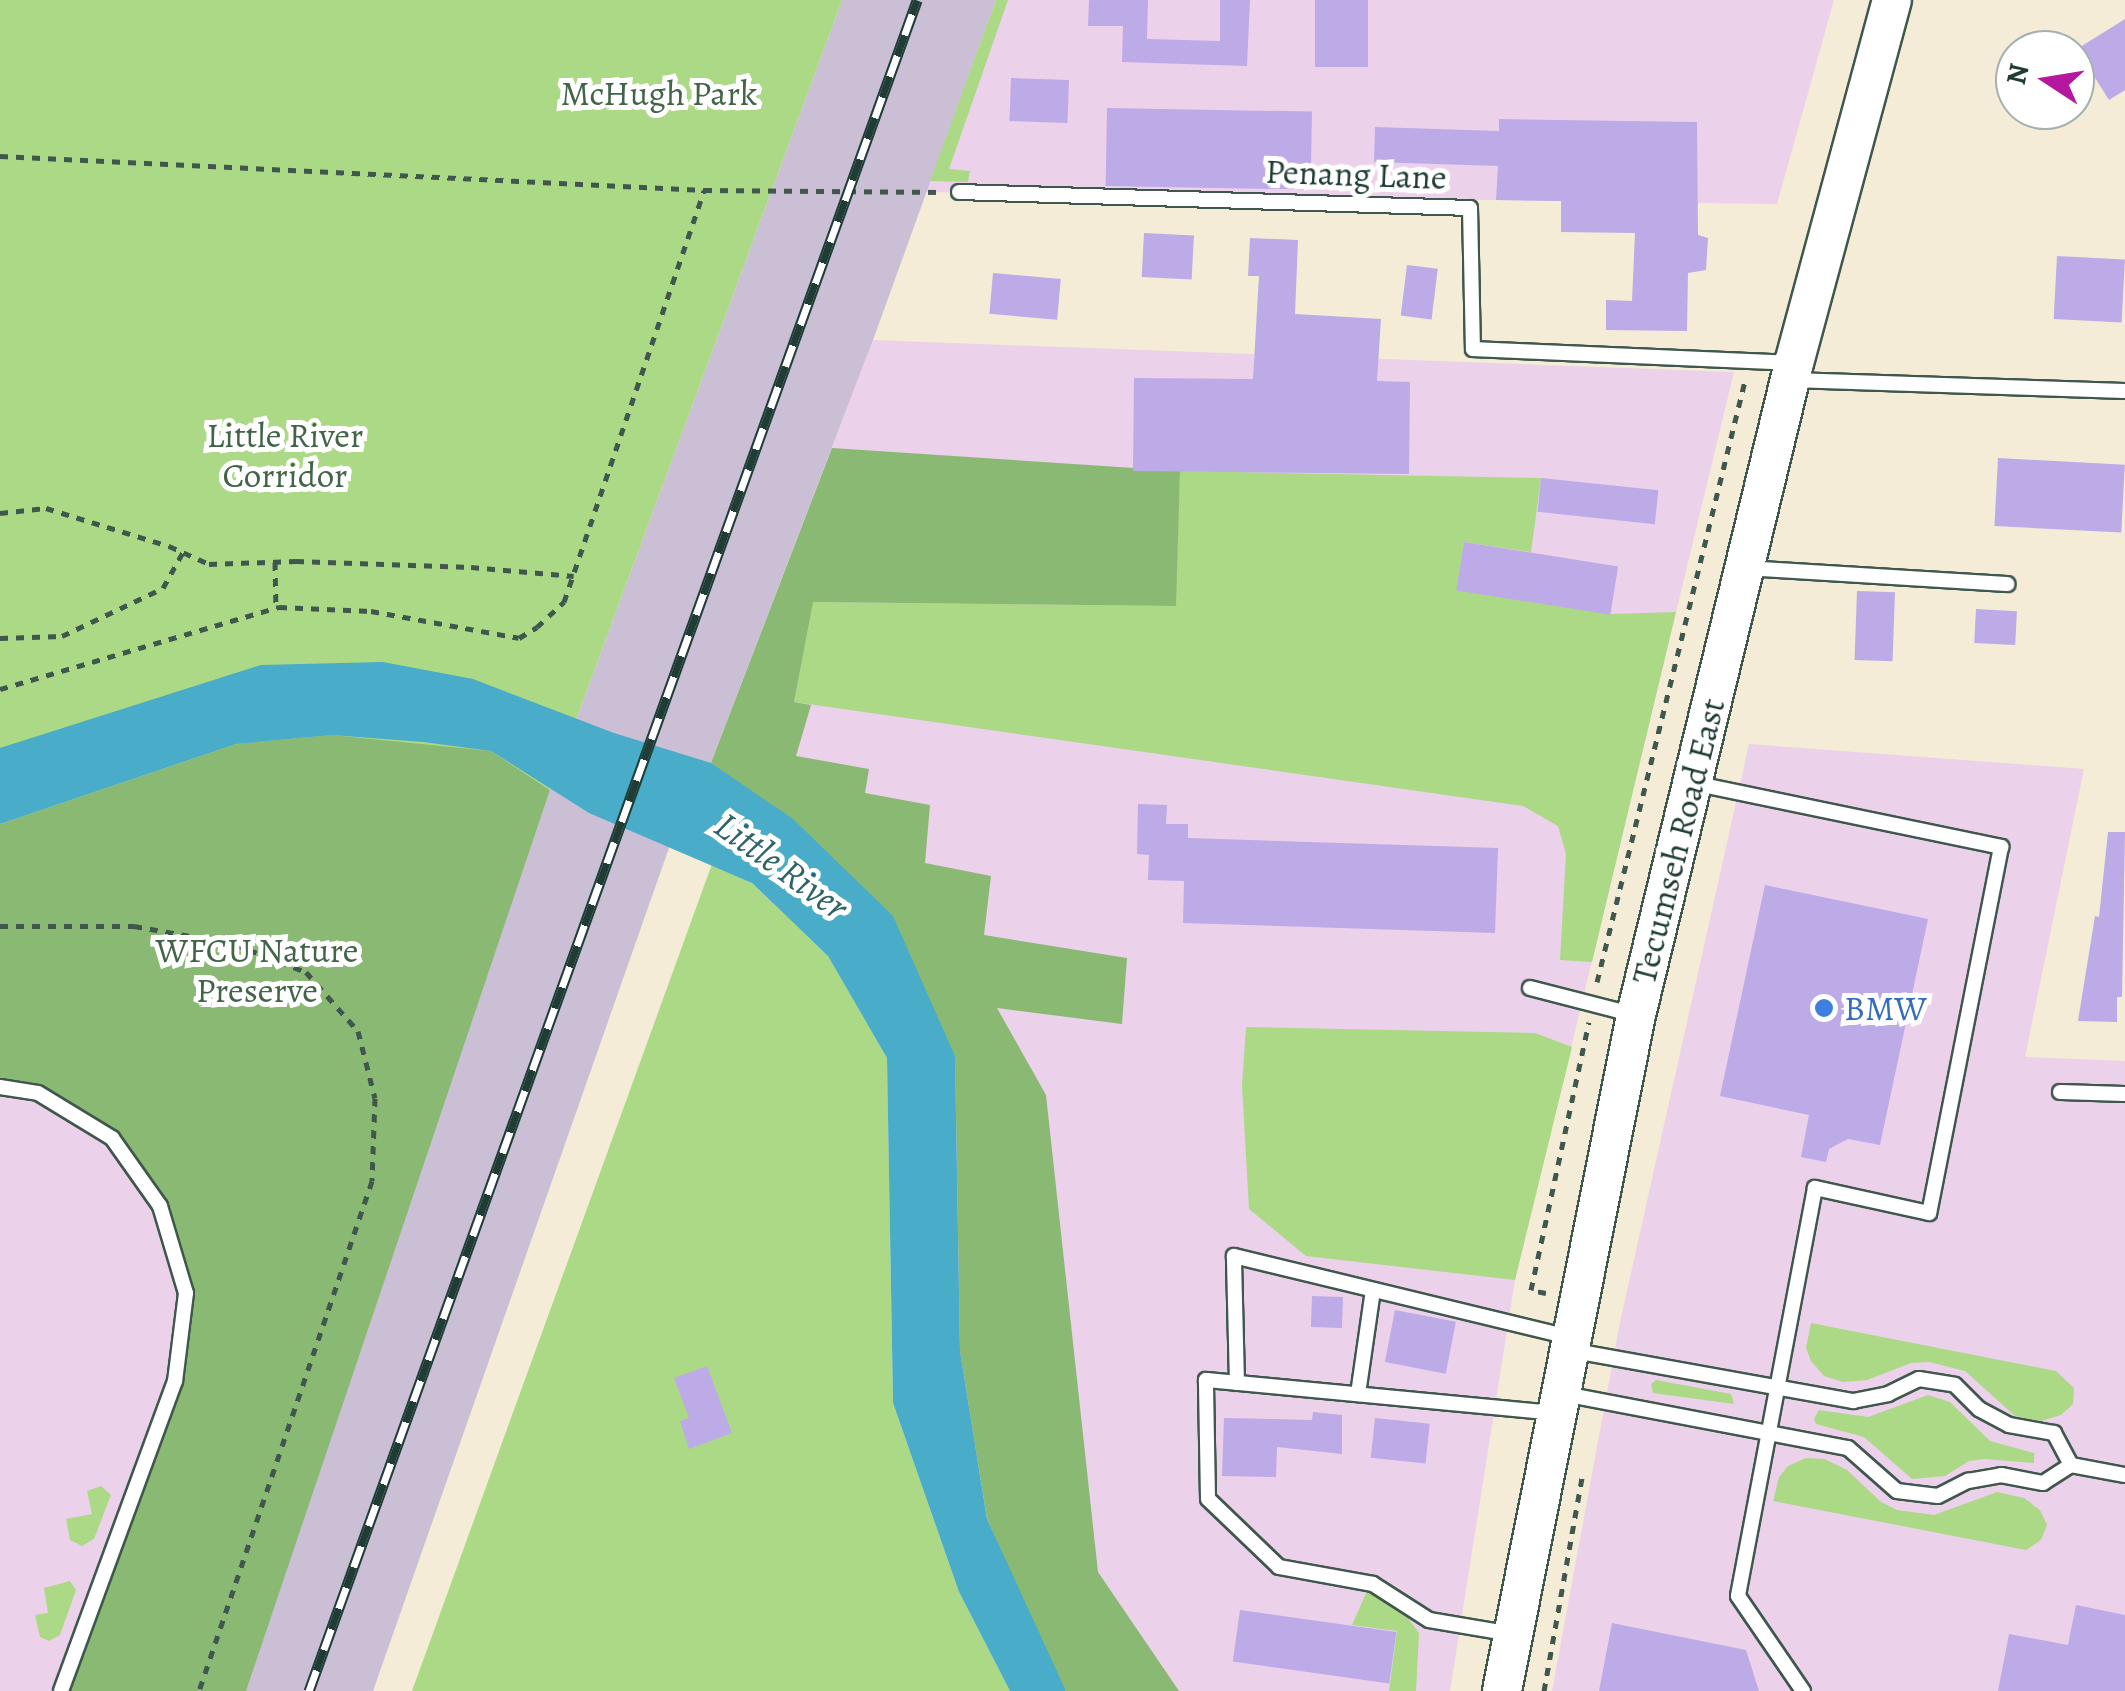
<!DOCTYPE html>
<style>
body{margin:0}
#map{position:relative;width:2125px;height:1691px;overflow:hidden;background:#f4ecd7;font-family:Alegreya,serif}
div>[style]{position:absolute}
.built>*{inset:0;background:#ecd1ea}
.industrial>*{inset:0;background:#cbbfd5}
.green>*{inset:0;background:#acd985}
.forest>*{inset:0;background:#89b972}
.water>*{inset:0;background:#49acc8}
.building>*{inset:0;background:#bcabe7;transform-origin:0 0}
.path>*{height:5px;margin-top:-2.5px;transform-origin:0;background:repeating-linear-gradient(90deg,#3f574c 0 8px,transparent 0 16px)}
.roads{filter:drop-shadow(2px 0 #3f574c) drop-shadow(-2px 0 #3f574c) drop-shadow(0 2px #3f574c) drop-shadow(0 -2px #3f574c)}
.lane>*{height:14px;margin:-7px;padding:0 7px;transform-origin:7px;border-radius:7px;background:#fff}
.secondary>*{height:38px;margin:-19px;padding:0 19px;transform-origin:19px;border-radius:19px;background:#fff}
.rail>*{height:11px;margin-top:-5.5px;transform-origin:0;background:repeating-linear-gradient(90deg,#fff 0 22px,#1f3d34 0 44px);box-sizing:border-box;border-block:2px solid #1f3d34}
.dots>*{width:28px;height:28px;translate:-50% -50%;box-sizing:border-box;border:5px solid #fff;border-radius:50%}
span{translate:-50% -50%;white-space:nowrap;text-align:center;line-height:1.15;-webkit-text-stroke:10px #fff;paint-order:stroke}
.park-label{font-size:35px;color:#426448}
.street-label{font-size:35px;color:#1f3d34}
.shop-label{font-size:35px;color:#366cbe}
.left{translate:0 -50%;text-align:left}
.water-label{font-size:38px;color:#2e6468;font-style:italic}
.north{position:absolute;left:1995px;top:30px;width:100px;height:100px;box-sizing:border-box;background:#fff;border:2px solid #a5b1ae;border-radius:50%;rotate:282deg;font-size:28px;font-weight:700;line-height:40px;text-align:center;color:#1f3d34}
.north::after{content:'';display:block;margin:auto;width:35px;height:45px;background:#b5179e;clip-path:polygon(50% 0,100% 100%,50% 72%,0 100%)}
</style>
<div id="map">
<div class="built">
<i style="clip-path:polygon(996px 0,1834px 0,1777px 204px,926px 192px)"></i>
<i style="clip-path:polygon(873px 340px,1734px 372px,1515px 1280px,1450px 1691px,1066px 1691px,711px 763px)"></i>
<i style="clip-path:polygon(1749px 744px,2084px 769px,2025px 1057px,2125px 1061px,2125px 1691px,1552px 1691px,1620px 1322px)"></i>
<i style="clip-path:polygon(550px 790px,246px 1691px,0 1691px,0 824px)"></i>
</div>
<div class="industrial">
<i style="clip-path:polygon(842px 0,996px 0,873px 340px,711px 763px,670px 845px,373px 1691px,242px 1691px,550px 790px)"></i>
</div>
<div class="green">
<i style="clip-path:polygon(0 0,842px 0,550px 790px,491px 751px,236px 744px,0 824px)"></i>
<i style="clip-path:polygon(996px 0,1008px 0,949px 169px,970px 171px,968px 182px,930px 181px)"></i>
<i style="clip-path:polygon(1180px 471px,1541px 478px,1531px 552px,1464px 542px,1457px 590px,1611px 614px,1676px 612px,1592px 962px,1560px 960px,1566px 854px,1558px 826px,1523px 806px,794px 702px,812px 602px,1175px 606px)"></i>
<i style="clip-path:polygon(712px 864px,752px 883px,828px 956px,887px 1058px,893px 1403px,959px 1592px,1010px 1691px,412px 1691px)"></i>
<i style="clip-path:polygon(1246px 1027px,1535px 1033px,1572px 1047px,1515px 1280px,1306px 1256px,1249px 1209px,1242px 1086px)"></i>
<i style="clip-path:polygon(1811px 1323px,2056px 1371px,2074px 1388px,2073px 1404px,2061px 1415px,2041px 1421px,2015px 1416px,1965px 1371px,1929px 1362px,1911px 1363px,1867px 1380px,1843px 1382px,1824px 1376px,1811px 1361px,1806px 1348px)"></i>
<i style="clip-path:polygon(1656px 1380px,1731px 1394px,1734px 1404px,1653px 1393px,1651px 1384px)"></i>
<i style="clip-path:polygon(1928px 1395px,1950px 1402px,1990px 1441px,2034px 1453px,2034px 1463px,1985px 1459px,1969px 1461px,1945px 1476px,1912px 1479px,1864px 1437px,1816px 1424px,1814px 1419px,1819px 1410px,1868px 1417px)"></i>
<i style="clip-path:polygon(1806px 1458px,1825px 1459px,1847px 1470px,1881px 1502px,1897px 1510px,1934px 1515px,1997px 1492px,2024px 1498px,2040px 1510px,2047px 1525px,2041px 1540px,2026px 1550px,1773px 1501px,1779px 1477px,1788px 1466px)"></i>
<i style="clip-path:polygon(101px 1486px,111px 1495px,94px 1539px,82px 1546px,70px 1540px,66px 1519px,92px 1514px,87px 1491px)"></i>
<i style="clip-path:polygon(70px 1581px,76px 1590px,60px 1635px,49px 1641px,40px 1637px,35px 1615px,48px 1613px,44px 1588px)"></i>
<i style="clip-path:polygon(1367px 1591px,1399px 1606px,1419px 1633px,1416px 1691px,1389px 1691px,1397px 1631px,1352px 1625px)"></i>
</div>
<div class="forest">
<i style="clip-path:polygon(832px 448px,1180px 471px,1176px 606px,813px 602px,794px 702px,811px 705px,796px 756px,869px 769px,865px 793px,930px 805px,925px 863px,991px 876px,984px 935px,1127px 958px,1122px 1024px,997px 1008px,1046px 1095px,1098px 1572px,1179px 1691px,1066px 1691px,1054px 1672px,987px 1519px,960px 1351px,955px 1056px,711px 763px)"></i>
<i style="clip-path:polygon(332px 735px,491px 751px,550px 790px,246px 1691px,61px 1691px,175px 1381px,186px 1293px,160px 1206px,112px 1138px,38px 1093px,0 1087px,0 824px,236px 744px)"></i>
</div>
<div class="water">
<i style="clip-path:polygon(383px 662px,473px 679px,614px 733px,711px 763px,793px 819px,893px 916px,955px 1056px,960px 1351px,987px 1519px,1066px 1691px,1010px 1691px,959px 1592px,893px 1403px,887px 1058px,828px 956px,752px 883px,589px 813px,491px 751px,423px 742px,332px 735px,236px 744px,0 824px,0 748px,261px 665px)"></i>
</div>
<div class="building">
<i style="clip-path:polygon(1089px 0,1148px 0,1147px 39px,1220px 41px,1220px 0,1250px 0,1247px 66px,1122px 62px,1123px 26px,1088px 26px)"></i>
<i style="left:1315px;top:0;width:53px;height:67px"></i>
<i style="clip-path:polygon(2125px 19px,2125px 90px,2109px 100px,2077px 49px)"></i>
<i style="left:1011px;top:78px;width:58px;height:43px;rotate:2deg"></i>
<i style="left:1107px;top:108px;width:205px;height:78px;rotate:1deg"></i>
<i style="clip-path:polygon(1499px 119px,1697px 122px,1698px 235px,1708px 238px,1706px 270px,1688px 273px,1687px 331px,1606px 330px,1606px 300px,1632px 301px,1635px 233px,1561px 232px,1561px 201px,1496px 200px,1498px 166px,1374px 162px,1375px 127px,1499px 131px)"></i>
<i style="left:1144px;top:233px;width:50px;height:44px;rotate:3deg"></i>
<i style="clip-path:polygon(1250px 238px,1298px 240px,1295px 314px,1381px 319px,1377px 381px,1410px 382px,1409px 474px,1133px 471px,1134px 378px,1253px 379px,1259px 276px,1248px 276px)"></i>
<i style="left:2057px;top:256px;width:68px;height:63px;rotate:3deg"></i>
<i style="left:1407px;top:265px;width:31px;height:51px;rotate:7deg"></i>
<i style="left:993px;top:273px;width:68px;height:41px;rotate:5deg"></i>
<i style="left:1998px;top:458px;width:127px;height:68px;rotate:3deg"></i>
<i style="left:1541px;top:478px;width:118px;height:34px;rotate:6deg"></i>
<i style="left:1464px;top:542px;width:156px;height:49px;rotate:9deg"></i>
<i style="left:1857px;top:591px;width:38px;height:69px;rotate:2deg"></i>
<i style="left:1976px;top:609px;width:41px;height:34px;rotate:3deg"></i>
<i style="clip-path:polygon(1138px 804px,1167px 805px,1166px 824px,1188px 824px,1188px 838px,1498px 848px,1495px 933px,1183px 923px,1184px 881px,1148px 880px,1149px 855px,1137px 854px)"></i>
<i style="clip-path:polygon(2108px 832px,2125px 832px,2122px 997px,2117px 997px,2117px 1022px,2078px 1021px,2095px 916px,2099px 917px)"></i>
<i style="clip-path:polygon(1765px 885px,1928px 919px,1880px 1145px,1848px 1139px,1829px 1149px,1826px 1162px,1801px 1157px,1809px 1115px,1720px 1096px)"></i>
<i style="left:1312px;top:1296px;width:31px;height:31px;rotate:2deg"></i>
<i style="left:1395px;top:1310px;width:62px;height:53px;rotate:11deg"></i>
<i style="clip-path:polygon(707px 1366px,732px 1433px,689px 1449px,680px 1421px,689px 1418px,674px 1378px)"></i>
<i style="clip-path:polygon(1313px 1412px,1342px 1415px,1342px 1454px,1277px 1447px,1276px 1477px,1222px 1476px,1224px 1418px,1312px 1420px)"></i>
<i style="left:1375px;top:1418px;width:55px;height:40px;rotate:6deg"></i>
<i style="clip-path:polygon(2076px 1605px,2125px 1615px,2125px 1691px,1998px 1691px,2009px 1634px,2068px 1645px)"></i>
<i style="left:1240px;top:1610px;width:158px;height:52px;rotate:8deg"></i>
<i style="clip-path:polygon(1612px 1623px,1746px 1650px,1759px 1691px,1599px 1691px)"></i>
</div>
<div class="path">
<i style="left:0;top:156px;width:705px;rotate:2.76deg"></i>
<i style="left:704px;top:190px;width:237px;rotate:0.5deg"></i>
<i style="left:0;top:513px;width:46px;rotate:-6.2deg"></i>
<i style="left:46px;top:508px;width:129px;rotate:17.2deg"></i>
<i style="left:169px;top:546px;width:44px;rotate:24.2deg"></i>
<i style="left:209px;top:564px;width:87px;rotate:-2deg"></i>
<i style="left:296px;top:561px;width:175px;rotate:2deg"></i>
<i style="left:471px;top:567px;width:103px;rotate:5deg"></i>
<i style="left:275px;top:562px;width:46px;rotate:88.8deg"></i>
<i style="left:0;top:638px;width:62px;rotate:-1.8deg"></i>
<i style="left:62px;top:636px;width:112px;rotate:-25.4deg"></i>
<i style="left:163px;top:588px;width:41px;rotate:-60.9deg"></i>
<i style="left:0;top:689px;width:291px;rotate:-16.4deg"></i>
<i style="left:279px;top:607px;width:92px;rotate:2.5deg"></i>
<i style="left:371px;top:611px;width:150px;rotate:10.3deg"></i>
<i style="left:519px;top:638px;width:21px;rotate:-31deg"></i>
<i style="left:537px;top:627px;width:37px;rotate:-43deg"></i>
<i style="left:564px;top:602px;width:435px;rotate:-71.2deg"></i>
<i style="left:0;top:926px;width:134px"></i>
<i style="left:134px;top:926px;width:102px;rotate:10.2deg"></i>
<i style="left:234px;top:944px;width:77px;rotate:21.3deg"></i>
<i style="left:306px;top:972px;width:79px;rotate:48.6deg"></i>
<i style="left:358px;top:1031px;width:69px;rotate:75.8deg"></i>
<i style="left:375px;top:1098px;width:83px;rotate:92.1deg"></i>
<i style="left:372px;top:1181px;width:539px;rotate:108.74deg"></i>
<i style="left:1597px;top:982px;width:619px;rotate:-76.17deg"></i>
<i style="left:1546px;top:1293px;width:15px;rotate:-169deg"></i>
<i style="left:1531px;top:1290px;width:274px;rotate:-77.8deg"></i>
<i style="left:1544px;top:1691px;width:222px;rotate:-79.9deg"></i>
</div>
<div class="roads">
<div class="lane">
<i style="left:959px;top:192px;width:511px;rotate:1.79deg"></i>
<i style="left:1470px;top:208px;width:141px;rotate:88.8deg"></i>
<i style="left:1473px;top:349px;width:321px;rotate:2.5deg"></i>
<i style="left:1791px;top:380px;width:334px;rotate:1.9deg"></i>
<i style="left:1744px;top:568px;width:264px;rotate:3.5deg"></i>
<i style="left:1693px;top:783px;width:315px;rotate:11.7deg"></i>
<i style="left:2001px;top:847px;width:373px;rotate:101.1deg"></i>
<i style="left:1929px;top:1213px;width:117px;rotate:-167.6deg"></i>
<i style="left:1815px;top:1188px;width:415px;rotate:100.7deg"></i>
<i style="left:1738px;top:1596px;width:115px;rotate:55.6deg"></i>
<i style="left:1530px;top:988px;width:108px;rotate:14.4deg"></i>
<i style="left:0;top:1087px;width:38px;rotate:9deg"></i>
<i style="left:38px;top:1093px;width:87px;rotate:31.3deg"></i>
<i style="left:112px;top:1138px;width:83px;rotate:54.8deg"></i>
<i style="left:160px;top:1206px;width:91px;rotate:73.4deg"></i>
<i style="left:186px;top:1293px;width:89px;rotate:97.1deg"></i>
<i style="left:175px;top:1381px;width:330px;rotate:110.2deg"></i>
<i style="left:2060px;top:1092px;width:65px;rotate:1.8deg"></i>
<i style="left:1569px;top:1350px;width:289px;rotate:10.2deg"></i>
<i style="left:1853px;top:1401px;width:36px;rotate:-11deg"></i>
<i style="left:1888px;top:1394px;width:34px;rotate:-26deg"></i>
<i style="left:1919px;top:1379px;width:36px;rotate:9deg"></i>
<i style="left:1955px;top:1385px;width:34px;rotate:45deg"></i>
<i style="left:1979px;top:1409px;width:34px;rotate:28deg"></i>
<i style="left:2009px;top:1425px;width:46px;rotate:10.1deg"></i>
<i style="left:2054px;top:1433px;width:36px;rotate:62deg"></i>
<i style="left:1237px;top:1383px;width:127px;rotate:-91.4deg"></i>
<i style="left:1234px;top:1256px;width:344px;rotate:13.6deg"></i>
<i style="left:1358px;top:1394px;width:105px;rotate:-81.8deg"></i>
<i style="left:1564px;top:1394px;width:289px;rotate:10.8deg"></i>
<i style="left:1848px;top:1448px;width:65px;rotate:41.3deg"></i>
<i style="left:1897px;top:1491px;width:41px;rotate:7deg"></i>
<i style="left:1938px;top:1496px;width:34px;rotate:-27deg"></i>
<i style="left:1968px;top:1481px;width:34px;rotate:-10deg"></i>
<i style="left:2001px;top:1475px;width:43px;rotate:10.8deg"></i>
<i style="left:2043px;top:1483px;width:33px;rotate:-33deg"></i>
<i style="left:2071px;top:1465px;width:55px;rotate:10.5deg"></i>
<i style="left:1512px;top:1634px;width:84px;rotate:-170.4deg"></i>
<i style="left:1429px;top:1620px;width:67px;rotate:-147.3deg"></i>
<i style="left:1373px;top:1584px;width:96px;rotate:-169.7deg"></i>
<i style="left:1279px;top:1567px;width:98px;rotate:-136.2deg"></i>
<i style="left:1208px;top:1499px;width:119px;rotate:-91deg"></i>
<i style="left:1206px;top:1380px;width:350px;rotate:5.4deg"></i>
</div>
<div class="secondary">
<i style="left:1502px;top:1691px;width:689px;rotate:-78.79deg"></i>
<i style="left:1636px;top:1015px;width:671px;rotate:-76.38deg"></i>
<i style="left:1794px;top:363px;width:376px;rotate:-74.9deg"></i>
</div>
</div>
<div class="rail">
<i style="left:309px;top:1691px;width:1797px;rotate:-70.22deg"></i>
</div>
<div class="dots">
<i style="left:1824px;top:1008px;background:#3f7fe0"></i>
</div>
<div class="park-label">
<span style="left:659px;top:93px">McHugh Park</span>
<span style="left:285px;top:455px">Little River<br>Corridor</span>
<span style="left:257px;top:970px">WFCU Nature<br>Preserve</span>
</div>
<div class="street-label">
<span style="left:1356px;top:174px;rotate:2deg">Penang Lane</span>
<span style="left:1678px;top:841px;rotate:-76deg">Tecumseh Road East</span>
</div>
<div class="shop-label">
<span class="left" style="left:1844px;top:1008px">BMW</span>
</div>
<div class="water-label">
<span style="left:781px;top:866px;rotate:36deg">Little River</span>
</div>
<div class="north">N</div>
</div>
